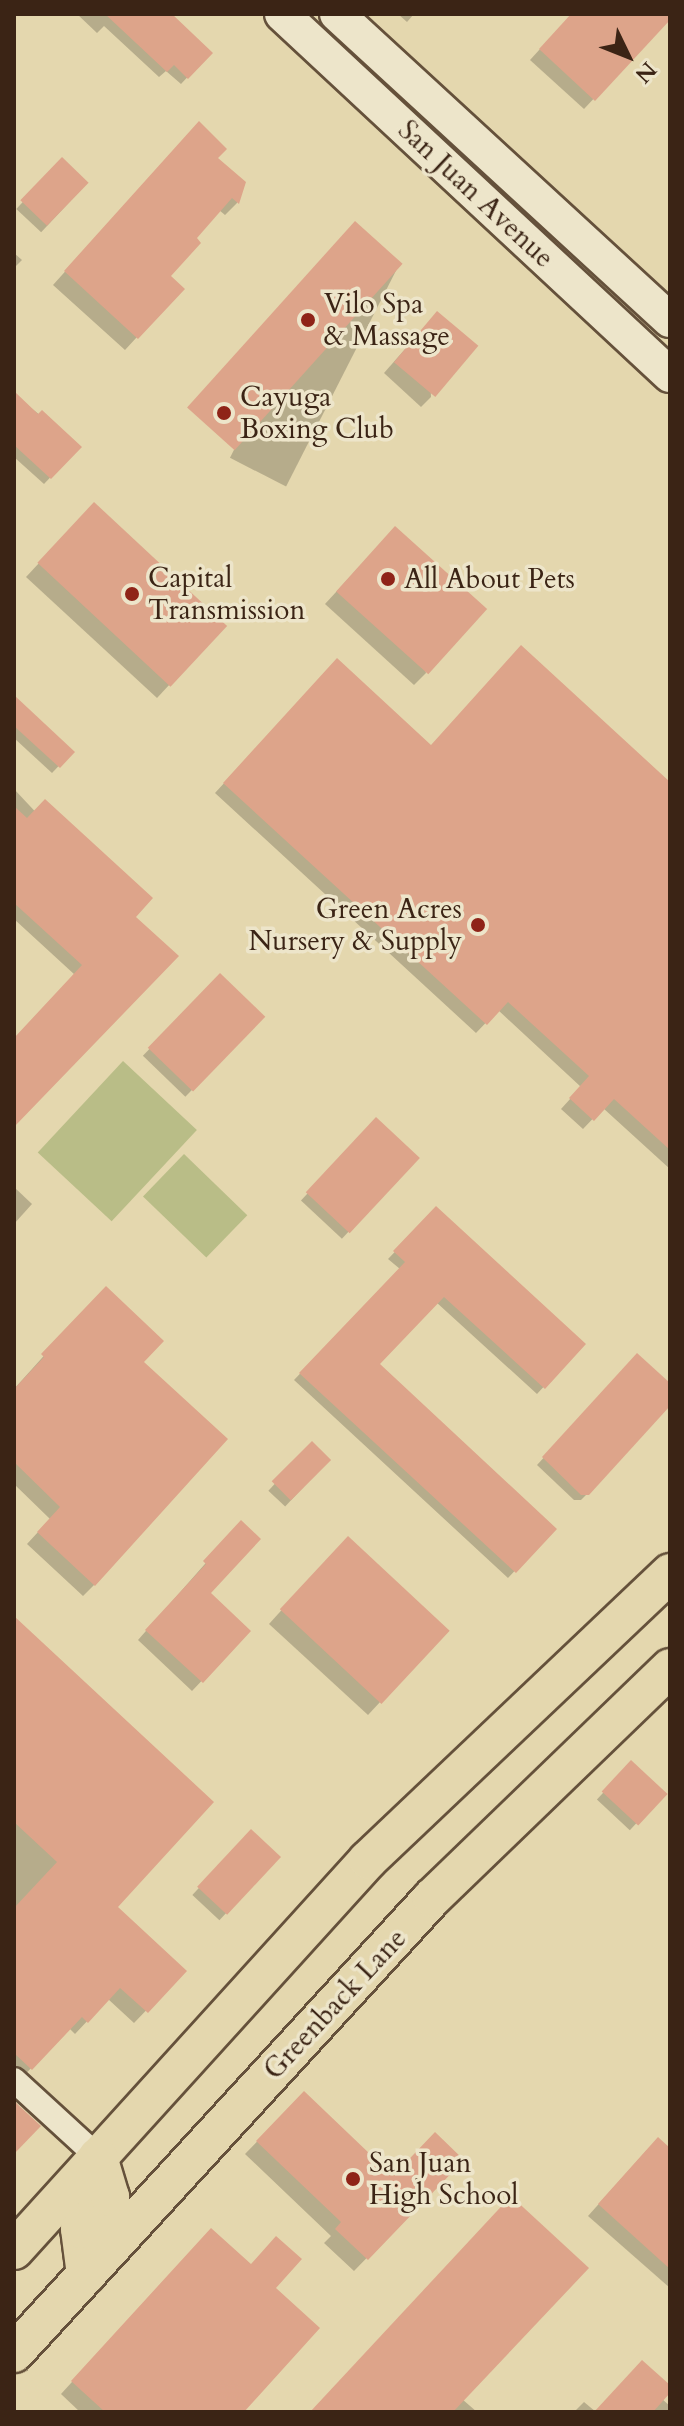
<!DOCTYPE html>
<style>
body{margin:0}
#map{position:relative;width:684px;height:2426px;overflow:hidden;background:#e4d7ae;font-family:Cardo,serif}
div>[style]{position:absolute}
.green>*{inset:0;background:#b9bd87;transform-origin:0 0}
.shadow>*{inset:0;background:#0003;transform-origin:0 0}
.building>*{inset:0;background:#dda48a;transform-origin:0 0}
.roads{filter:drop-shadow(2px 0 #65513b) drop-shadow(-2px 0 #65513b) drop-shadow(0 2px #65513b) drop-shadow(0 -2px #65513b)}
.minor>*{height:24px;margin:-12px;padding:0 12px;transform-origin:12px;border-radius:12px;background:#ede5ca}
.secondary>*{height:34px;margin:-17px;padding:0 17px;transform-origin:17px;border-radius:17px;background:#ede5ca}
.primary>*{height:38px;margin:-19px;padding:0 19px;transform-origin:19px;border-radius:19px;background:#e4d7ae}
.dots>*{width:22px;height:22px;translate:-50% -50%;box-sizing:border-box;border:4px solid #ede5ca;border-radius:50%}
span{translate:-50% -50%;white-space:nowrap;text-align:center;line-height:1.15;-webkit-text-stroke:7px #ede5ca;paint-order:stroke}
.street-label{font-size:28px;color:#3b2415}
.poi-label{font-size:28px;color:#3b2415}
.left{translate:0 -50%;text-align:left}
.right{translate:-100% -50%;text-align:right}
.frame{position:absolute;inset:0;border:16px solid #3b2415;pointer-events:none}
.north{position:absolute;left:588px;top:16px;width:80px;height:80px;-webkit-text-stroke:6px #ede5ca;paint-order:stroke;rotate:133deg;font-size:22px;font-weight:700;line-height:32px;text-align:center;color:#3b2415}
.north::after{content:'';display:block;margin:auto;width:28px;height:36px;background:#3b2415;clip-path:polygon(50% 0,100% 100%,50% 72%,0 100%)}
</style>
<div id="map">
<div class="green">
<i style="left:123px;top:1061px;width:101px;height:125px;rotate:43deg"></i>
<i style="left:184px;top:1154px;width:88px;height:59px;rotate:44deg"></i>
</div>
<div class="shadow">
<i style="clip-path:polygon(77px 14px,169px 14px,210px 53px,181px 84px,166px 71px,159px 77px,104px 26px,97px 33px)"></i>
<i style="clip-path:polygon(398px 14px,414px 14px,407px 22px)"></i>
<i style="clip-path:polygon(572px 14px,670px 14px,670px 17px,584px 109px,530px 60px)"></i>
<i style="clip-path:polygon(187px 136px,243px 183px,237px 203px,225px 215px,219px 210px,194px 238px,168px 276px,137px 337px,125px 350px,53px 285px)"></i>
<i style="left:62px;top:160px;width:34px;height:67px;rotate:43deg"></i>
<i style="left:343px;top:236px;width:63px;height:249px;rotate:27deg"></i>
<i style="clip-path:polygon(14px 253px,22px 260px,14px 268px)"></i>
<i style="clip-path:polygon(428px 323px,431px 397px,421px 407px,384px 373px)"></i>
<i style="clip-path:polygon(14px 394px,79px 447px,44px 484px,14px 457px)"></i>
<i style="clip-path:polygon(82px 517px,225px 625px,157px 698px,26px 577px)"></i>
<i style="clip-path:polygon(383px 541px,426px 673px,414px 685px,325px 604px)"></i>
<i style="clip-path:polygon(327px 671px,430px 747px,670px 782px,670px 1169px,603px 1108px,583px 1129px,561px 1109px,581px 1087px,498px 1010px,476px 1033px,215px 793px)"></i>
<i style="clip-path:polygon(14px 697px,72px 752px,52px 773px,14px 738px)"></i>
<i style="clip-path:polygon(14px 789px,134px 917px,14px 1124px,14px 1039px,75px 975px,14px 919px)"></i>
<i style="left:220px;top:976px;width:59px;height:111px;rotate:44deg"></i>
<i style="left:376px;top:1120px;width:56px;height:110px;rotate:43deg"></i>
<i style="clip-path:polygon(14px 1187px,32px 1204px,14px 1224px)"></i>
<i style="clip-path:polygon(436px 1209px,583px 1344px,537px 1394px,436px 1302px,377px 1364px,554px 1529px,508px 1578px,294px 1380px,400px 1269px,388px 1259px)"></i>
<i style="clip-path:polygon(95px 1299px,141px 1362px,94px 1585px,83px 1596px,27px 1544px,50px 1519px,14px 1484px,14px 1389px)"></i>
<i style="clip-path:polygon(637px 1356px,670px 1385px,670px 1403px,588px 1493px,581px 1500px,574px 1500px,537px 1465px)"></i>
<i style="left:312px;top:1444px;width:23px;height:64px;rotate:43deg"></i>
<i style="clip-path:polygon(241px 1523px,208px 1593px,249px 1631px,192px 1691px,138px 1640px)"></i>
<i style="clip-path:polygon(335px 1551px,447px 1630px,368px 1715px,269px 1624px)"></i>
<i style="clip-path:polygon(14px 1619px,115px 1908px,184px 1971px,134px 2023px,108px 1999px,75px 2034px,69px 2028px,16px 2084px)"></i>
<i style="left:631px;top:1763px;width:45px;height:50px;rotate:43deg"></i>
<i style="left:251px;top:1832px;width:37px;height:86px;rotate:43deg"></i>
<i style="clip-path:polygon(304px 2093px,393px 2178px,462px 2160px,354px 2271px,324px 2243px,331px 2236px,245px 2154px)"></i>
<i style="clip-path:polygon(647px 2150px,670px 2151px,670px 2288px,588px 2216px)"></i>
<i style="clip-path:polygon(511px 2199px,462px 2399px,477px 2412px,311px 2412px)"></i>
<i style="clip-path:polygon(199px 2243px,273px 2288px,241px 2412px,80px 2412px,61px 2394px)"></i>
<i style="clip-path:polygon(670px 2388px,662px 2399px,670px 2406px,670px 2412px,596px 2412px)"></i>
<i style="clip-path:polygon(584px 2402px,596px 2412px,574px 2412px)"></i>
</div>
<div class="building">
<i style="clip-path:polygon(105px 14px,172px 14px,213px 53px,188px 79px,174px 65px,167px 72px)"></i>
<i style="clip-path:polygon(571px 14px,670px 14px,670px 20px,595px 101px,539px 49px)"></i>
<i style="clip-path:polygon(199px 121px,227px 149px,218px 158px,246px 182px,239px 204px,232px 198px,197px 238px,201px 243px,171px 276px,185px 289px,138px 339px,64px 271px)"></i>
<i style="left:62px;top:157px;width:37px;height:60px;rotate:44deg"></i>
<i style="left:355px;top:221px;width:64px;height:251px;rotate:42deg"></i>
<i style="left:437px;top:311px;width:54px;height:67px;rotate:40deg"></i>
<i style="clip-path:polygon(14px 391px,38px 414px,42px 410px,82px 447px,51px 479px,14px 445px)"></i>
<i style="left:94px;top:502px;width:182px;height:83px;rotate:43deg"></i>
<i style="left:395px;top:526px;width:124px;height:88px;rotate:42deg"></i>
<i style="clip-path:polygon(521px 645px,670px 782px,670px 1150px,614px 1099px,594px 1121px,569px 1098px,589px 1076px,508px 1002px,487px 1025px,223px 783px,337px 658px,431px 745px)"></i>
<i style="clip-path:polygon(14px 695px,75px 752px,60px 768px,14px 726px)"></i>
<i style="clip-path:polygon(45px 799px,153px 898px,136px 917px,179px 956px,14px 1127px,14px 1038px,82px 965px,14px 903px,14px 806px,27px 818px)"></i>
<i style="left:220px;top:973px;width:63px;height:104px;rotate:44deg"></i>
<i style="left:376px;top:1117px;width:60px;height:103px;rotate:43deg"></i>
<i style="clip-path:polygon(436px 1206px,586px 1344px,545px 1389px,444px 1297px,380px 1364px,557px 1529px,516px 1573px,299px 1373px,405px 1262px,393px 1251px)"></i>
<i style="clip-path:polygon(106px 1286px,164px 1341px,144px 1362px,228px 1439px,95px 1586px,37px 1532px,60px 1507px,14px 1462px,14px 1389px,44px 1357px,41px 1354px)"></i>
<i style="clip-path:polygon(637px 1353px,670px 1383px,670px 1406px,589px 1495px,581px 1495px,542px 1457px)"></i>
<i style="left:312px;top:1441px;width:27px;height:57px;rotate:45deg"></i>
<i style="clip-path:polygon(241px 1520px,261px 1539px,211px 1593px,251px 1631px,203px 1683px,145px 1630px,206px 1564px,203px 1561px)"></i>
<i style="left:348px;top:1536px;width:139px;height:100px;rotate:43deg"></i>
<i style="clip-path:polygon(14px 1616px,214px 1802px,118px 1907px,187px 1971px,148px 2013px,120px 1988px,88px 2023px,82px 2017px,32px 2070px,14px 2053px,14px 1908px,57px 1862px,14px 1822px)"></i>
<i style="left:631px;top:1760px;width:50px;height:43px;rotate:43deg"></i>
<i style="left:251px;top:1829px;width:41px;height:79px;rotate:43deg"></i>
<i style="clip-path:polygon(304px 2091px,393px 2176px,435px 2132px,464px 2160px,368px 2260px,335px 2229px,341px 2222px,256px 2141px)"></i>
<i style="clip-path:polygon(14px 2101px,41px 2126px,14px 2154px)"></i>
<i style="clip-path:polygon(658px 2137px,670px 2148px,670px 2269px,598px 2204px)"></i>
<i style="clip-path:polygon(511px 2196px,589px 2268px,453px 2412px,310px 2412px)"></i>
<i style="clip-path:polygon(211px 2228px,251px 2264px,276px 2236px,302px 2259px,276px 2288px,320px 2328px,244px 2412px,105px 2412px,71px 2381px)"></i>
<i style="clip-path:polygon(642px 2360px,670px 2385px,670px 2393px,653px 2412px,594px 2412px)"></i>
</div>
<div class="roads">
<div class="minor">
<i style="left:14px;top:2080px;width:114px;rotate:42.5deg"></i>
</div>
<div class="secondary">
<i style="left:282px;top:14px;width:530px;rotate:42.94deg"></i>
<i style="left:337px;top:14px;width:452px;rotate:42.6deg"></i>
</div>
<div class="primary">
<i style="left:14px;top:2250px;width:527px;rotate:-47.77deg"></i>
<i style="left:368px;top:1860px;width:417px;rotate:-43.5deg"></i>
<i style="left:86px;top:2275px;width:46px;rotate:-97.4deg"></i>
<i style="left:80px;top:2229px;width:44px;rotate:-46.8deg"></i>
<i style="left:110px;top:2197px;width:42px;rotate:-106.7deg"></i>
<i style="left:14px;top:2353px;width:618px;rotate:-47.43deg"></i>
<i style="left:432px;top:1898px;width:331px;rotate:-44deg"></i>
</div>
</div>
<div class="dots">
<i style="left:308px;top:320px;background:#8f2418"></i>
<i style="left:224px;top:413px;background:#8f2418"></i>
<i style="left:388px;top:579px;background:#8f2418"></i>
<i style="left:132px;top:594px;background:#8f2418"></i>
<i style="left:478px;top:925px;background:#8f2418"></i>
<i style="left:353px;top:2179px;background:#8f2418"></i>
</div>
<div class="street-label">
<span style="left:476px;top:194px;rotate:43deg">San Juan Avenue</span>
<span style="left:335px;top:2004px;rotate:-47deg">Greenback Lane</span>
</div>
<div class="poi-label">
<span class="left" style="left:324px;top:320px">Vilo Spa<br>&amp; Massage</span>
<span class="left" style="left:240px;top:413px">Cayuga<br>Boxing Club</span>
<span class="left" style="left:148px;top:594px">Capital<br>Transmission</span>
<span class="left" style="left:404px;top:579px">All About Pets</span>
<span class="right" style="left:462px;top:925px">Green Acres<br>Nursery &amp; Supply</span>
<span class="left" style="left:369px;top:2179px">San Juan<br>High School</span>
</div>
<div class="frame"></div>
<div class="north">N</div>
</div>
